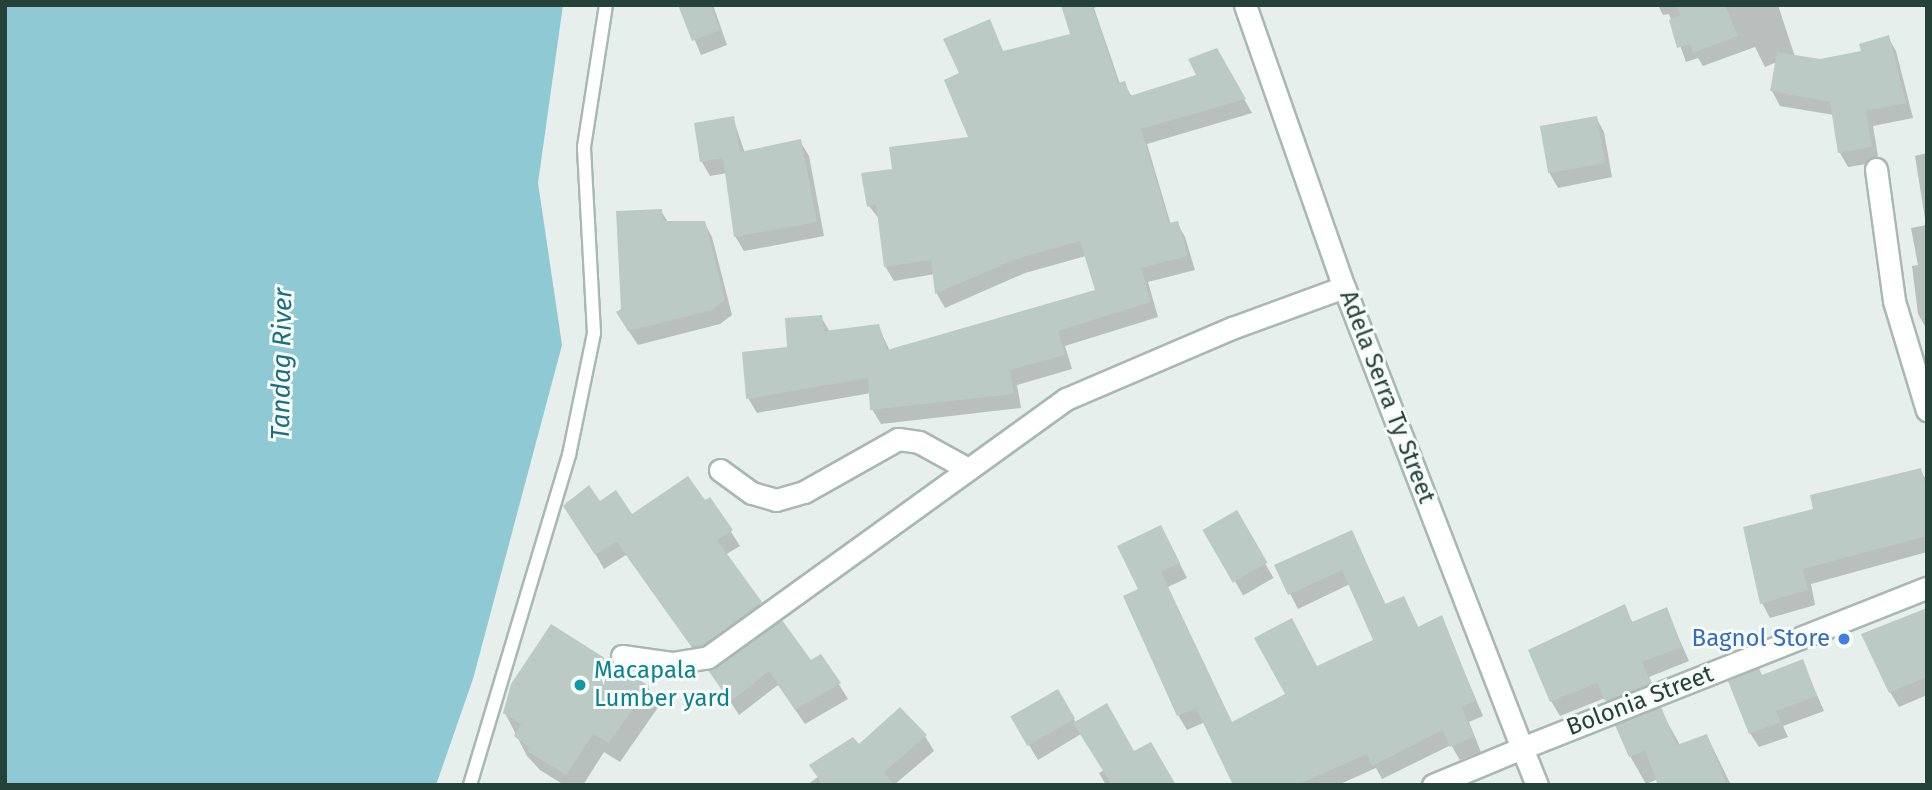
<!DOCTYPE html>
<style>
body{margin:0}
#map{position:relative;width:1932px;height:790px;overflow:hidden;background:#e6efeb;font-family:"Fira Sans",sans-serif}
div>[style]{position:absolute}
.water>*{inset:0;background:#8ec9d4}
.shadow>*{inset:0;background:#0003;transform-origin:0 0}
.building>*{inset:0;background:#bbcac4;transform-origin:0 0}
.roads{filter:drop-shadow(2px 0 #a8b8b2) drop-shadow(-2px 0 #a8b8b2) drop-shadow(0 2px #a8b8b2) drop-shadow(0 -2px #a8b8b2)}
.lane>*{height:12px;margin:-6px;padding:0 6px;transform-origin:6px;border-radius:6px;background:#fff}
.street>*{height:21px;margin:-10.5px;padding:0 10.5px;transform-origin:10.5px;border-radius:10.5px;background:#fff}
.secondary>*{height:21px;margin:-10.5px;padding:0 10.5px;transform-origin:10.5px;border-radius:10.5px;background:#fff}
.dots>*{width:19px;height:19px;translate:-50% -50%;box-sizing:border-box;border:4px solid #f7fbf9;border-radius:50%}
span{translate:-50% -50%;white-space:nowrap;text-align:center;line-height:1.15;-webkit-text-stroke:6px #f7fbf9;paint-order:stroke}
.street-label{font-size:24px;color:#24423a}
.shop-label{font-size:24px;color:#366cbe}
.right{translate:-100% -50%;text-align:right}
.culture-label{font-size:24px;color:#0d838f}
.left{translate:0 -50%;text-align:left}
.water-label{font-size:26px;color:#1c6f80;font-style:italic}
.frame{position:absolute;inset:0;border:7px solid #24423a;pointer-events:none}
</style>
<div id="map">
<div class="water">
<i style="clip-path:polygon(5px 5px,563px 5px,538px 183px,562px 345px,473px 679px,436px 785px,5px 785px)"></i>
</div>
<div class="shadow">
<i style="clip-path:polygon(680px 5px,713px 5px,727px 45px,701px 55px)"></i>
<i style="clip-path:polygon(1062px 5px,1101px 5px,1094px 8px,1120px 84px,1124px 83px,1132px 97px,1199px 76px,1216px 50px,1252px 113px,1147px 144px,1171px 225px,1177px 223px,1185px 237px,1195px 270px,1148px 282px,1158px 317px,1065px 346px,1072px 369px,1017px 385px,1021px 408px,881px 424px,872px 409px,871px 393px,757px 413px,748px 398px,821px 317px,830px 332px,878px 326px,890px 351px,1097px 291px,1086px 256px,1025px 273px,945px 308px,937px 294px,935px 274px,894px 281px,885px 266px,880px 220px,869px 206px,894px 170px,971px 138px,961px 74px,989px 22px,1004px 53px,1073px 35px)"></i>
<i style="clip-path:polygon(1658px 5px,1778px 5px,1795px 57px,1820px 61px,1863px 53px,1888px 37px,1896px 51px,1913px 118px,1873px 126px,1879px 162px,1848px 167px,1840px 153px,1834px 115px,1780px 106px,1772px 91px,1777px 62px,1765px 67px,1755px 47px,1703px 66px,1698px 58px,1686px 62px,1669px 14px,1663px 15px)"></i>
<i style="clip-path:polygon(1596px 117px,1604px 132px,1612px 177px,1558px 188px,1550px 174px,1542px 129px)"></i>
<i style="clip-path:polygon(733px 118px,745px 153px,800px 141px,809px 156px,824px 236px,744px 251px,735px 236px,727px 173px,710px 176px,702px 162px)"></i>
<i style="clip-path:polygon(1927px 153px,1927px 328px,1926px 328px,1918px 314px,1912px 266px,1918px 265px,1911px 228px,1926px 225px,1915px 156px)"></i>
<i style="clip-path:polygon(661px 211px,668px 222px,704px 222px,712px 237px,732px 315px,720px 324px,638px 345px,626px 327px,623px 310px)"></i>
<i style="clip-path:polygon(1920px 470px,1927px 481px,1927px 552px,1811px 584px,1815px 605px,1770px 618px,1762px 603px,1815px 511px)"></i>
<i style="clip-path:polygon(589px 487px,599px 503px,631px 516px,710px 499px,740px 546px,725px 555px,769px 617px,701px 660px,626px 555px,604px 569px,566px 503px)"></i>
<i style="left:1236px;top:513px;width:75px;height:35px;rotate:60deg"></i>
<i style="clip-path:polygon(1351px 532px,1386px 605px,1403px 598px,1419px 628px,1441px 617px,1483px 716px,1469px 722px,1481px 752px,1460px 760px,1451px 745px,1382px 779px,1376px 768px,1338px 785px,1235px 785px,1205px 722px,1187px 730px,1178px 715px,1141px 590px,1169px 542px,1187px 578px,1168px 587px,1232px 724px,1287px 695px,1317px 668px,1375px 641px,1350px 584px,1298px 609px,1276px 566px)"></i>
<i style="clip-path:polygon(1624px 607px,1633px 623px,1666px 609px,1689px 661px,1649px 677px,1658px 698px,1615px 715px,1605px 698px,1560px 716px,1551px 701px)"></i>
<i style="clip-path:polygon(1927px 609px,1927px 695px,1899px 707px,1890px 692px)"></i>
<i style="clip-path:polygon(821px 656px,848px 699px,805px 724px,778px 685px,739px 715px,711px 671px,811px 663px)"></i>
<i style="clip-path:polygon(1802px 661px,1824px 711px,1783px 726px,1788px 737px,1759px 747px,1750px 733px,1762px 677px)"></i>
<i style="clip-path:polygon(648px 687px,659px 706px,620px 762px,604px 752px,583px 785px,564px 785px,540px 770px,527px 756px,505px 713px)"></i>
<i style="clip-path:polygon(1058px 691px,1076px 723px,1134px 754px,1174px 785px,1106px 785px,1099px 773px,1104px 770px,1081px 734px,1038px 760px,1012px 717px)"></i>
<i style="clip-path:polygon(1660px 709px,1680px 745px,1707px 736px,1731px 785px,1660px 785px,1658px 779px,1646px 784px,1630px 756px)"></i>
<i style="clip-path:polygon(925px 736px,934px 751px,894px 785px,807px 785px,859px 747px)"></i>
</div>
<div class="building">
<i style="clip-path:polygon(678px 5px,711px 5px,720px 30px,692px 41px)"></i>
<i style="clip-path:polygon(1061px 5px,1092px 5px,1118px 83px,1125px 81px,1130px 96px,1196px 75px,1188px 59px,1217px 48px,1246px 99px,1141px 129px,1169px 223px,1178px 221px,1188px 256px,1141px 268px,1151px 302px,1058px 331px,1065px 355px,1010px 370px,1014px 394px,870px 410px,868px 378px,746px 399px,742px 352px,787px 347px,785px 318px,822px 315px,824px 331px,879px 324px,887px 350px,1095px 290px,1080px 241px,1016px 259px,935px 294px,931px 260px,884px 267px,876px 204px,867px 207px,861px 173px,892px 169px,889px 147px,968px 137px,944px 80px,959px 73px,943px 39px,990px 19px,1003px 51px,1070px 34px)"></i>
<i style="clip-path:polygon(1676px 5px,1725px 5px,1738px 36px,1693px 53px,1690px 44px,1677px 48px,1669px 20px,1680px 15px)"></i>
<i style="clip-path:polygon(1889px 35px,1906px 103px,1866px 111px,1872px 147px,1838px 153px,1830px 102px,1770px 91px,1777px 52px,1820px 59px,1861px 51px,1859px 44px)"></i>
<i style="clip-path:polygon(734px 116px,740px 152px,801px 139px,817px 222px,734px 237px,723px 158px,700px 162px,694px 123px)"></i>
<i style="left:1597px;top:116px;width:48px;height:58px;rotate:80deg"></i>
<i style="clip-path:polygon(662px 209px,663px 221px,705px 221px,725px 300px,712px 310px,628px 331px,616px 312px,621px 309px,616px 211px)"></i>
<i style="clip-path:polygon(1921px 468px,1927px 492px,1927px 536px,1803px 569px,1808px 590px,1760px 604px,1743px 527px,1813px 509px,1810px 495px)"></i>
<i style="clip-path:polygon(688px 476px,705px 500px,710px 497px,733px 530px,717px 540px,762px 602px,703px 645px,691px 646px,617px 542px,595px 555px,563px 506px,589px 485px,600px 501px,616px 490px,632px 514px)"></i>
<i style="left:1237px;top:510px;width:61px;height:40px;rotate:60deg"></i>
<i style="clip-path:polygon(1161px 525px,1180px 563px,1161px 572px,1232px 722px,1285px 694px,1254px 638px,1292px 618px,1317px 666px,1373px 640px,1342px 570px,1288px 595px,1274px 565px,1352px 530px,1385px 604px,1404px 596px,1418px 627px,1442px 615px,1476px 701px,1462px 707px,1474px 737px,1450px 747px,1443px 730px,1372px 766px,1367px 754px,1297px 785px,1233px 785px,1196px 708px,1177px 716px,1123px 596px,1138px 589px,1117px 546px)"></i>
<i style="clip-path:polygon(1625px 604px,1632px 622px,1667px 607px,1682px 647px,1642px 662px,1651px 683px,1605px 701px,1597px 683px,1550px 702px,1528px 650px)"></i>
<i style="clip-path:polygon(1927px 608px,1927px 677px,1889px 693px,1861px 634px)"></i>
<i style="clip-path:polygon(782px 620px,811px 660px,821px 654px,841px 683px,795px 710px,769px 671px,730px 702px,708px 670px)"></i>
<i style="clip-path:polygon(551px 624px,649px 686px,609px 743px,593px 734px,566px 775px,527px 751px,529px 747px,514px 736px,521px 724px,503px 713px,511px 684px)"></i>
<i style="clip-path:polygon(1803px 659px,1817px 696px,1776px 711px,1781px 722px,1749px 734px,1728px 681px,1759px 668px,1762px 675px)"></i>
<i style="left:1058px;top:689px;width:34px;height:55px;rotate:60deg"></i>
<i style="clip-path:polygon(1107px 703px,1134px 751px,1151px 742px,1176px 785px,1112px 785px,1073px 723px)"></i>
<i style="clip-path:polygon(900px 707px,927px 735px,884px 772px,894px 785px,823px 785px,809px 765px,853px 737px,859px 744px)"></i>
<i style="clip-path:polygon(1661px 707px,1677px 745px,1707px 734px,1727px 785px,1658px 785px,1645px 751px,1629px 757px,1615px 725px)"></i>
</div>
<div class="roads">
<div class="lane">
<i style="left:470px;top:785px;width:345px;rotate:-73.3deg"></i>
<i style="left:569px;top:455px;width:125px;rotate:-78.4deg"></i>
<i style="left:594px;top:333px;width:186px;rotate:-93.1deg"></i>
<i style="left:584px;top:147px;width:144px;rotate:-81.2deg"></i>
</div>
<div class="street">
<i style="left:1876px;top:169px;width:133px;rotate:82.2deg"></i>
<i style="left:1894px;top:301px;width:114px;rotate:73.2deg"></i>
<i style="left:720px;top:470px;width:39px;rotate:36deg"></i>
<i style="left:752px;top:493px;width:25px;rotate:16deg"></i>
<i style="left:776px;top:500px;width:29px;rotate:-16deg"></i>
<i style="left:804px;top:492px;width:108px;rotate:-29.4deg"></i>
<i style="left:898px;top:439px;width:21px;rotate:8deg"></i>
<i style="left:919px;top:442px;width:56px;rotate:28.9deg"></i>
<i style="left:622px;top:656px;width:50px;rotate:8deg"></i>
<i style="left:672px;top:663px;width:36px;rotate:-9deg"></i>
<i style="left:708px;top:657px;width:441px;rotate:-35.8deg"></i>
<i style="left:1066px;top:399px;width:181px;rotate:-23.2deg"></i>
<i style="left:1232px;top:328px;width:119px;rotate:-20.1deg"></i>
<i style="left:1433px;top:785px;width:96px;rotate:-22.6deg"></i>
<i style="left:1522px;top:748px;width:40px;rotate:68deg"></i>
</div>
<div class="secondary">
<i style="left:1245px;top:5px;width:299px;rotate:70.7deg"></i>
<i style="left:1344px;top:287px;width:494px;rotate:68.9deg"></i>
<i style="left:1522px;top:748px;width:435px;rotate:-21.6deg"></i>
</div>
</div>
<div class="dots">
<i style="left:1844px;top:639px;background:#3f7fe0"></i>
<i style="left:580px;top:685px;background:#0f9aa8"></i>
</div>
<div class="street-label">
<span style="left:1387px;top:397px;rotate:69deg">Adela Serra Ty Street</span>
<span style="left:1640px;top:701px;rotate:-21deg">Bolonia Street</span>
</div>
<div class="shop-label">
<span class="right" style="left:1830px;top:639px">Bagnol Store</span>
</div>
<div class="culture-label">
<span class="left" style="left:594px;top:685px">Macapala<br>Lumber yard</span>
</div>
<div class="water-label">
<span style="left:282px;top:364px;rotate:-89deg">Tandag River</span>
</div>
<div class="frame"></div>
</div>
